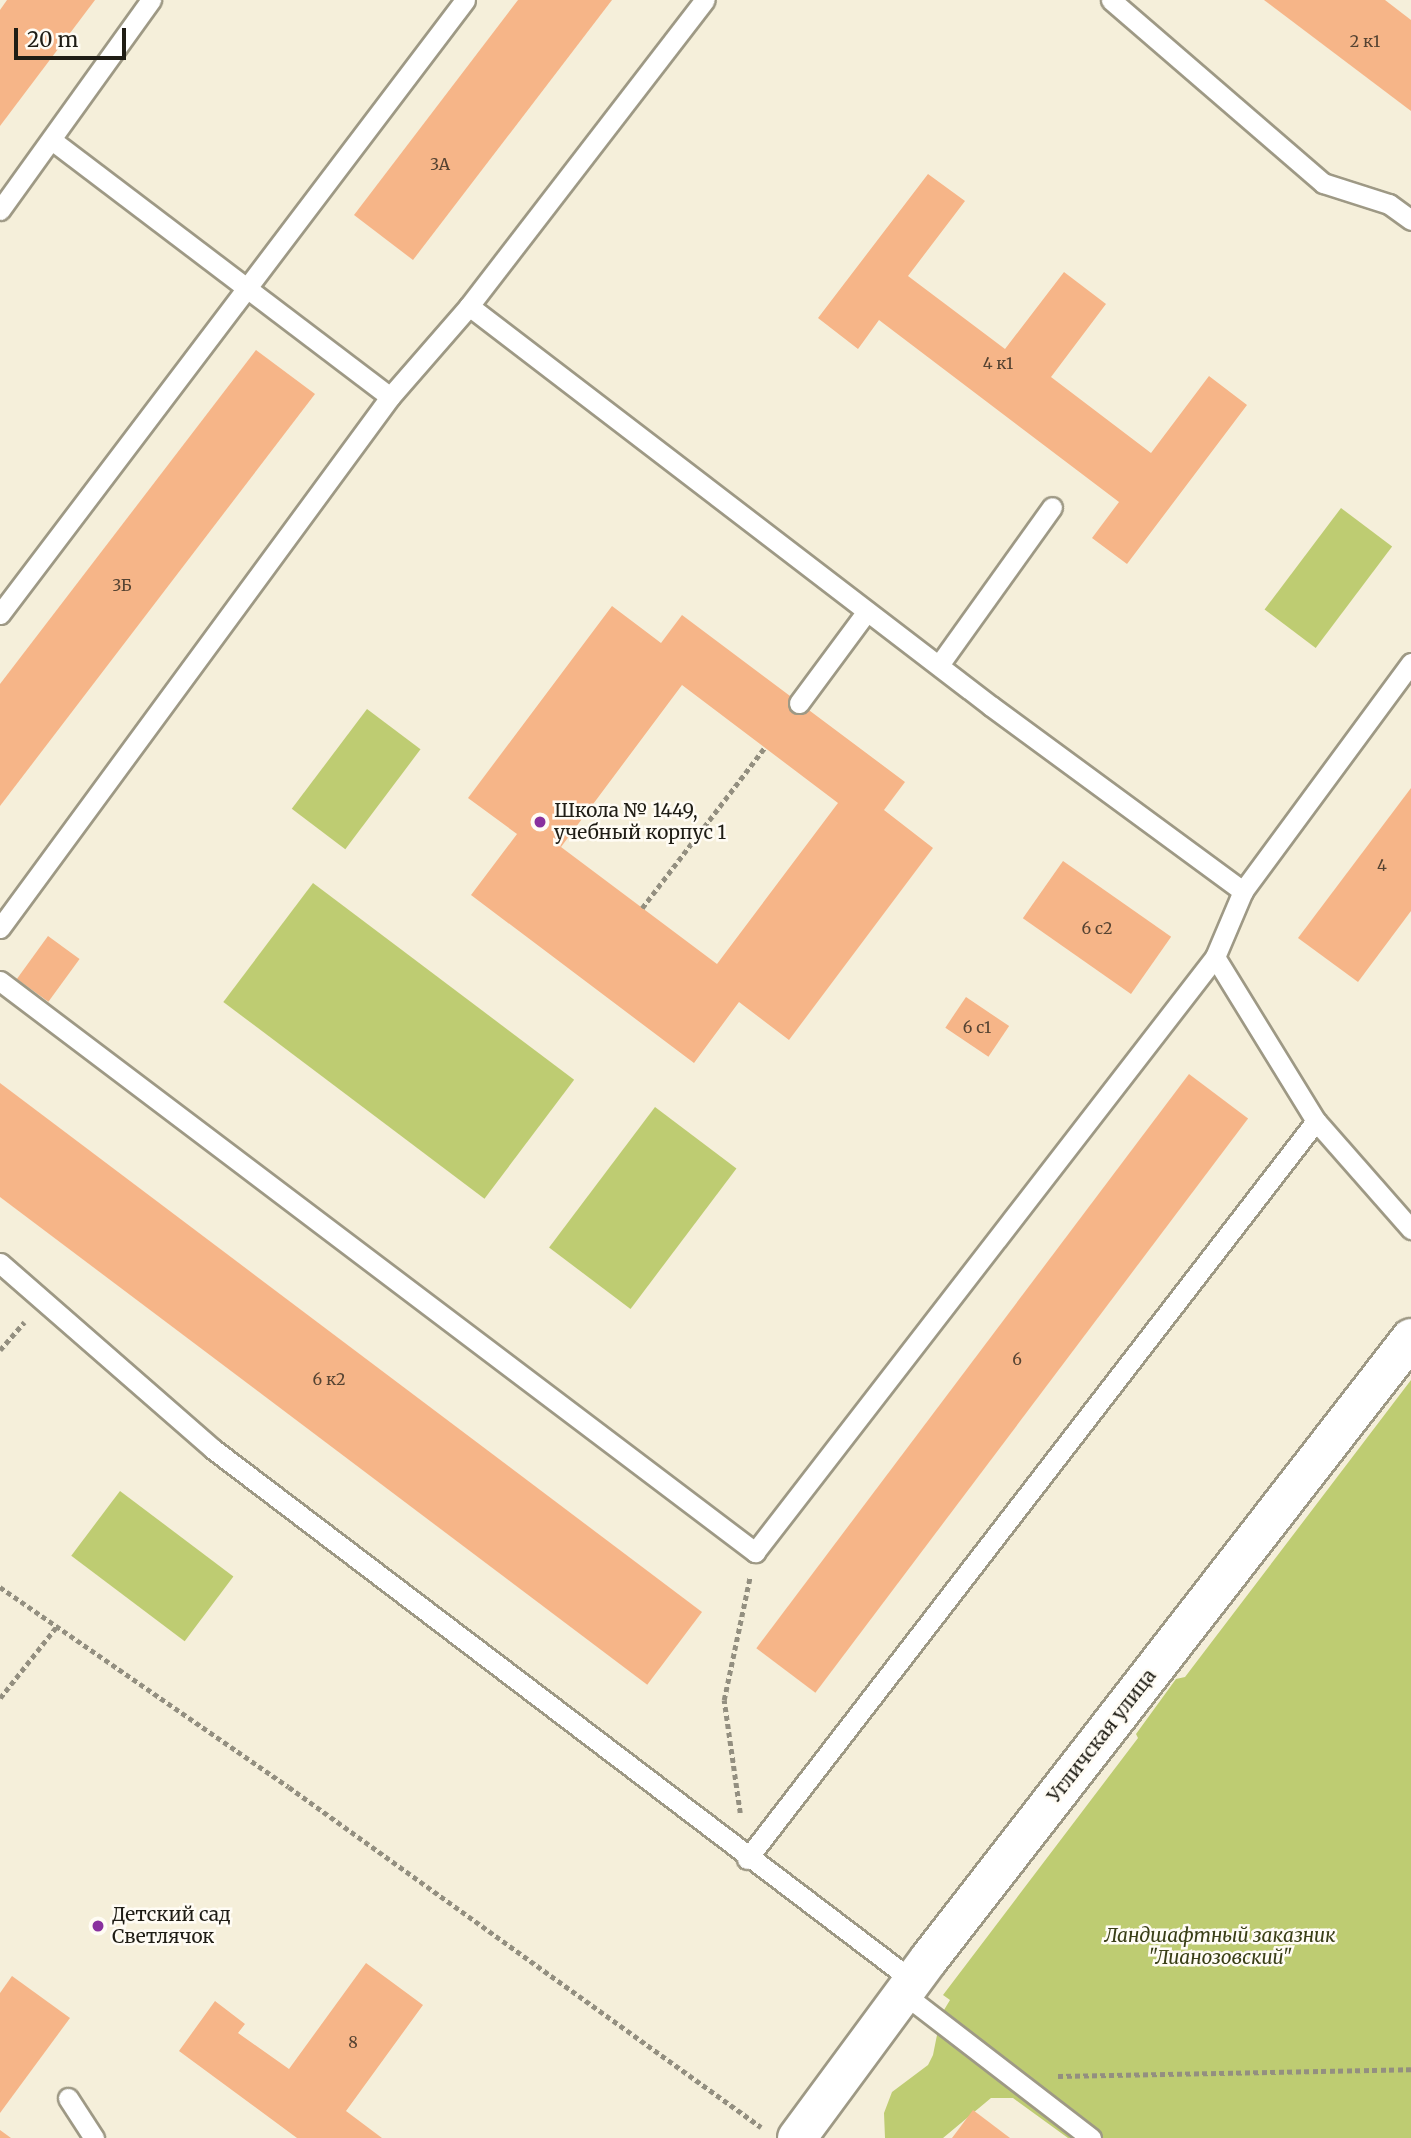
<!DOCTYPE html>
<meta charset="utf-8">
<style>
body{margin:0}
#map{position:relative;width:1411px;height:2138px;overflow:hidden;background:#f5efda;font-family:Merriweather,serif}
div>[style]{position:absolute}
.green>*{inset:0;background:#becc72;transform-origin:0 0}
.building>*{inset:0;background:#f6b588;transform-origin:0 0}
.path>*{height:4.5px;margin-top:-2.25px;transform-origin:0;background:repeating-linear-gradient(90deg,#938f80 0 5px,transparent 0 8.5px)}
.roads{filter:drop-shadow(2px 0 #9e9985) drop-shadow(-2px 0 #9e9985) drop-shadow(0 2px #9e9985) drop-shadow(0 -2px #9e9985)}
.lane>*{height:19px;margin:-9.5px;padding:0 9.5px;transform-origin:9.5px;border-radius:9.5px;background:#fff}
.secondary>*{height:38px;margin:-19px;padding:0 19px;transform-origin:19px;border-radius:19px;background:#fff}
.dots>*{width:19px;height:19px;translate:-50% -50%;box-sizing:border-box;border:4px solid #fffcf4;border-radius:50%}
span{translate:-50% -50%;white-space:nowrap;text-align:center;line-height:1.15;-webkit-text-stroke:5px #fffcf4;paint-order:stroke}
.number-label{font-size:16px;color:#554332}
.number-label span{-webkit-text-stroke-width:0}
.poi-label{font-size:19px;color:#1f1d15}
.left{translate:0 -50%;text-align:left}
.street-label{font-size:19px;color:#1f1d15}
.park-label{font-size:19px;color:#393e16;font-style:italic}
.scale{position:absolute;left:14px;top:28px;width:112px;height:32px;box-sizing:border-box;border:4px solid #1f1d15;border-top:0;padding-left:9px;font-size:21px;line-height:24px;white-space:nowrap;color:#1f1d15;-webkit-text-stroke:5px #fffcf4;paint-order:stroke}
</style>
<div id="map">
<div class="green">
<i style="left:1341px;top:508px;width:64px;height:127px;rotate:37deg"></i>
<i style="left:367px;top:709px;width:67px;height:125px;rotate:37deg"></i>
<i style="left:313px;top:883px;width:327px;height:149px;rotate:37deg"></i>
<i style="left:655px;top:1107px;width:102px;height:176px;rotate:37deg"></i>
<i style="clip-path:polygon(1411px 1380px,1411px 2138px,1068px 2138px,1013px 2098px,991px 2098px,943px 2138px,885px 2138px,884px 2113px,892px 2092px,928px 2065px,933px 2055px,941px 2015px,950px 2000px,943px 1995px,1138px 1738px,1136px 1734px,1176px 1679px,1185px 1677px)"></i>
<i style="left:120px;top:1491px;width:142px;height:81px;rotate:37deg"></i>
</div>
<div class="building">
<i style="clip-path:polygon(7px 0,95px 0,0 126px,0 10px)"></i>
<i style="clip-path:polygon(518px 0,612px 0,413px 260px,354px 215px)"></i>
<i style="clip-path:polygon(1264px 0,1385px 0,1411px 20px,1411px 111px)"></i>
<i style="clip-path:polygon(928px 174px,965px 201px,908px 276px,1005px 349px,1064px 272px,1106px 304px,1051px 377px,1151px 453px,1209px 376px,1247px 405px,1127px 564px,1092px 538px,1119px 502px,879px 320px,858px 349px,818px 318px)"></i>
<i style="clip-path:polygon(256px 350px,315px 394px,0 806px,0 684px)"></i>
<i style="clip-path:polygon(evenodd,612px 606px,661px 643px,682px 615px,905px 782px,884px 810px,933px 848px,789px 1040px,739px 1002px,694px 1063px,471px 895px,517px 834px,468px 798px,612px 606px,682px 685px,838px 803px,717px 964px,561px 847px,682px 685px)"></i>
<i style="clip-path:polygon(1411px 788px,1411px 911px,1358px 982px,1298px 938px)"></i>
<i style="left:1063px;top:861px;width:132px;height:70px;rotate:35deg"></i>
<i style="left:48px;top:936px;width:39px;height:53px;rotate:36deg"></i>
<i style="left:966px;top:997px;width:52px;height:37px;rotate:34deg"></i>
<i style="left:1189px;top:1074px;width:74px;height:719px;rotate:37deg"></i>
<i style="left:0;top:1083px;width:879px;height:91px;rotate:37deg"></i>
<i style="clip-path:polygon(366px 1963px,423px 2005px,346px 2111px,382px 2138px,297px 2138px,179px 2051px,215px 2001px,245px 2024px,238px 2033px,289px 2069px)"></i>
<i style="clip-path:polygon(12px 1976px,70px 2018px,0 2113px,0 1993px)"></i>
<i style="clip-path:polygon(973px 2110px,1010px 2138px,952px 2138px)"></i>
<i style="clip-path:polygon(0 2130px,11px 2138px,0 2138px)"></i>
</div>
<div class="path">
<i style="left:642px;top:908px;width:203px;rotate:-52.6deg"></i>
<i style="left:0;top:1350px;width:37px;rotate:-49deg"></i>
<i style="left:0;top:1587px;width:351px;rotate:34.7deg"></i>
<i style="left:289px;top:1787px;width:582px;rotate:35.77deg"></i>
<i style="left:0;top:1698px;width:92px;rotate:-51.6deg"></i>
<i style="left:740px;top:1813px;width:114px;rotate:-98.1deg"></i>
<i style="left:724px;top:1700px;width:126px;rotate:-78.1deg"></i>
<i style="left:1058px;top:2076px;width:353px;rotate:-1.1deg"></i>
</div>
<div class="roads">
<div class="lane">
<i style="left:1111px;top:0;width:280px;rotate:40.8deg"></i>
<i style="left:1323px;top:183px;width:69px;rotate:17.7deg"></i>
<i style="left:1389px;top:204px;width:27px;rotate:36deg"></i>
<i style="left:53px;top:141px;width:423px;rotate:37.2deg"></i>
<i style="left:0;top:210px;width:259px;rotate:-54.3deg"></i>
<i style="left:469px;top:306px;width:658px;rotate:37.46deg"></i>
<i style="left:991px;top:706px;width:313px;rotate:36.3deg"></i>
<i style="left:0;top:614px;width:770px;rotate:-52.86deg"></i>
<i style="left:1411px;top:663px;width:283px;rotate:126.4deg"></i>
<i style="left:1243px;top:891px;width:72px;rotate:113deg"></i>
<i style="left:1215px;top:957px;width:193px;rotate:58.4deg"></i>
<i style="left:1316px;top:1121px;width:144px;rotate:48.7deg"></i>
<i style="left:939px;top:665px;width:194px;rotate:-54.4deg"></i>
<i style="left:799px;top:703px;width:114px;rotate:-53.5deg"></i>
<i style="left:0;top:928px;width:659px;rotate:-53.7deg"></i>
<i style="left:390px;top:397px;width:121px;rotate:-49deg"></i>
<i style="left:469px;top:306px;width:386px;rotate:-52.4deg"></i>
<i style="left:0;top:981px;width:947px;rotate:37.1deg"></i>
<i style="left:755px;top:1552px;width:752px;rotate:-52.29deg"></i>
<i style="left:0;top:1263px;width:283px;rotate:41.1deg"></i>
<i style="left:213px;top:1449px;width:879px;rotate:37.23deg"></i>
<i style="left:747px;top:1859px;width:932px;rotate:-52.37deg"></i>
<i style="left:904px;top:1994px;width:236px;rotate:37.6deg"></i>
<i style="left:68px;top:2098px;width:48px;rotate:57deg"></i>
</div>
<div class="secondary">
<i style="left:797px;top:2138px;width:222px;rotate:-53.6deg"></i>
<i style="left:929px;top:1959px;width:786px;rotate:-52.18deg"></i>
</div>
</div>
<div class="dots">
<i style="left:540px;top:822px;background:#89319e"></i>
<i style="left:98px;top:1926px;background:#89319e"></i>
</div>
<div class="number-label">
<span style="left:1365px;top:41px">2 к1</span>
<span style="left:440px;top:164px">3А</span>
<span style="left:998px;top:363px">4 к1</span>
<span style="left:122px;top:585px">3Б</span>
<span style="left:1382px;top:865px">4</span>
<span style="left:1097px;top:928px">6 с2</span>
<span style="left:977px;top:1027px">6 с1</span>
<span style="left:1017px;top:1359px">6</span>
<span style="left:329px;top:1379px">6 к2</span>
<span style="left:353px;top:2042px">8</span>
</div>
<div class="poi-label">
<span class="left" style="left:554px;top:822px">Школа № 1449,<br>учебный корпус 1</span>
<span class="left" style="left:112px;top:1926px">Детский сад<br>Светлячок</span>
</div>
<div class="street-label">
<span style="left:1102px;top:1736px;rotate:-52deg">Угличская улица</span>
</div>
<div class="park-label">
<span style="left:1220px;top:1947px">Ландшафтный заказник<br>"Лианозовский"</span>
</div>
<div class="scale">20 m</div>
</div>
